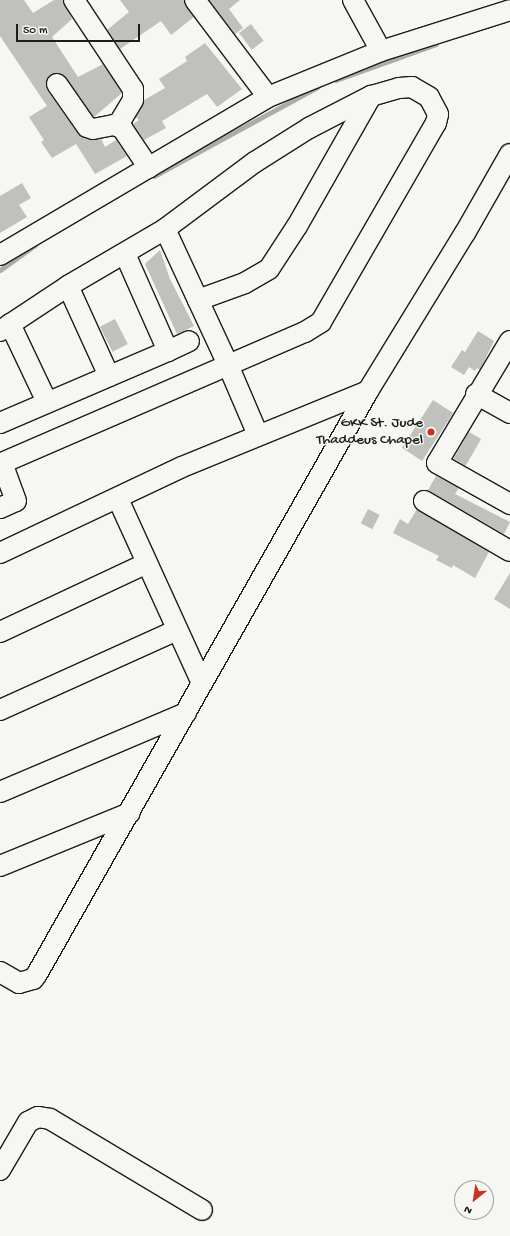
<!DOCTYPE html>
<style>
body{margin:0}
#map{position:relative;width:510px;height:1236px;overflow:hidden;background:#f6f6f2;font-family:"Gochi Hand",sans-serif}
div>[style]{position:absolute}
.stream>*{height:5px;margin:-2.5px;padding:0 2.5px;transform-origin:2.5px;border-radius:2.5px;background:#acaca9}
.building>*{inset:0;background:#c0c0bd;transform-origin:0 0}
.roads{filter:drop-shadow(1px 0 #1c1c1c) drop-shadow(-1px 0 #1c1c1c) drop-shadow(0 1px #1c1c1c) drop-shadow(0 -1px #1c1c1c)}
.minor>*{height:20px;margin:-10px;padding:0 10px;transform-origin:10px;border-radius:10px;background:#f6f6f2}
.dots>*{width:11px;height:11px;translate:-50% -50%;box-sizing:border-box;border:2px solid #f6f6f2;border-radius:50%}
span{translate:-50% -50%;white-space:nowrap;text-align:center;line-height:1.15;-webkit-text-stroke:3px #f6f6f2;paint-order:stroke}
.poi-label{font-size:15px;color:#1c1c1c}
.right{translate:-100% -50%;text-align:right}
.north{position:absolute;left:454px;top:1180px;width:40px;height:40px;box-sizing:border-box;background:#f6f6f2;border:1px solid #9f9f9c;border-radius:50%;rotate:210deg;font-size:11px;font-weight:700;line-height:16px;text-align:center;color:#1c1c1c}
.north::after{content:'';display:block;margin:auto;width:14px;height:18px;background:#c8321e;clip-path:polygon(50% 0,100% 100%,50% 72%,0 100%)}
.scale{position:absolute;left:16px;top:24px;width:124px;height:18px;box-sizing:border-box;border:2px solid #1c1c1c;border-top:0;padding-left:5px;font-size:12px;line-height:14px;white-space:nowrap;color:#1c1c1c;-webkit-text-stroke:3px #f6f6f2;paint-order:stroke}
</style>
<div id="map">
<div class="stream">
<i style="left:336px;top:80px;width:106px;rotate:-19.8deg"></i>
<i style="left:154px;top:176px;width:186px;rotate:-28.6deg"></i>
<i style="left:0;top:270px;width:43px;rotate:-35.5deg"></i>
</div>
<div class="building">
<i style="clip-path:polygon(0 0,24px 0,33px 13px,54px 0,63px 0,72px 19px,52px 37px,78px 77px,103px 64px,122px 93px,94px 117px,62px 74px,50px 75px,46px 85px,47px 90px,78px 134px,89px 140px,101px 139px,105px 147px,116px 140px,127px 156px,95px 174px,76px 144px,52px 158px,41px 142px,44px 140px,29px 117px,47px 106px,0 36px)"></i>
<i style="clip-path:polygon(120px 0,184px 0,194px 17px,171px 35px,161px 21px,120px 49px,107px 30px,129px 12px)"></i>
<i style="clip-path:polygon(209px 0,240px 0,229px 9px,243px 28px,235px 34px)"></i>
<i style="left:251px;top:24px;width:21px;height:15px;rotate:53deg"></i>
<i style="clip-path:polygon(205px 43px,242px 89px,217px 107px,207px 94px,162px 121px,166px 128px,144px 140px,133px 124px,139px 120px,136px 117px,144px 100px,165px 88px,159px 79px,187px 61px,185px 57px)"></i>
<i style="clip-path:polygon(22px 183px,31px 198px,19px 205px,27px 217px,0 233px,0 196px)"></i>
<i style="clip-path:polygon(160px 250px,170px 279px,194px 326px,177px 334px,145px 264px)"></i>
<i style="left:115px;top:319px;width:28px;height:17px;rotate:63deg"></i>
<i style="clip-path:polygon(478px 331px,494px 341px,480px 370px,477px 368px,475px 371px,469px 367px,464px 375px,451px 367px,462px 350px,465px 352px)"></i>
<i style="left:433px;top:400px;width:24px;height:57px;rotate:33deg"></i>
<i style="left:469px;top:432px;width:14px;height:31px;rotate:30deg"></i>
<i style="clip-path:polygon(436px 476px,459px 488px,455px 494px,510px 522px,504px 534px,428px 490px)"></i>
<i style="left:368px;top:509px;width:13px;height:16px;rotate:27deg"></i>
<i style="clip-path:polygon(417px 509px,489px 552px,475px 578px,453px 565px,452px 568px,436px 560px,439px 556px,393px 533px,400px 519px,408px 524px)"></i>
<i style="clip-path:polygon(510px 573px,510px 609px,494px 599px)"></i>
</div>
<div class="roads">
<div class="minor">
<i style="left:74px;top:0;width:107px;rotate:56.5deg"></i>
<i style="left:133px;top:89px;width:11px;rotate:90deg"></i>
<i style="left:133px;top:100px;width:29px;rotate:121deg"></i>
<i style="left:195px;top:0;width:121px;rotate:53deg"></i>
<i style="left:353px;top:0;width:58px;rotate:61.2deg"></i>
<i style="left:57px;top:84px;width:52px;rotate:55.1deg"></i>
<i style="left:87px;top:127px;width:6px;rotate:18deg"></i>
<i style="left:93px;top:129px;width:21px;rotate:-11deg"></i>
<i style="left:114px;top:125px;width:9px;rotate:21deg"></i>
<i style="left:122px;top:128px;width:48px;rotate:56deg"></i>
<i style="left:165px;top:229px;width:112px;rotate:-36.7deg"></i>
<i style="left:255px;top:162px;width:64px;rotate:-32.2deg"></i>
<i style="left:309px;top:128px;width:70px;rotate:-27.3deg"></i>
<i style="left:0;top:255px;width:311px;rotate:-30.5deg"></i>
<i style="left:268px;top:97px;width:122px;rotate:-22.2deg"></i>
<i style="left:381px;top:51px;width:135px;rotate:-17.6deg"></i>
<i style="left:68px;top:286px;width:99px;rotate:65.5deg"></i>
<i style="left:10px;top:324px;width:86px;rotate:64.6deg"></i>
<i style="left:0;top:331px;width:82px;rotate:-33.5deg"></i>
<i style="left:68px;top:286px;width:113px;rotate:-30.4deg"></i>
<i style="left:165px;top:229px;width:150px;rotate:65.1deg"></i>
<i style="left:228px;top:365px;width:76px;rotate:66.8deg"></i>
<i style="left:510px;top:341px;width:142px;rotate:120.9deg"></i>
<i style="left:437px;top:463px;width:84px;rotate:29.3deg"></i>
<i style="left:168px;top:351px;width:23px;rotate:-25deg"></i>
<i style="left:476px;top:394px;width:39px;rotate:29deg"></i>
<i style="left:0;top:423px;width:183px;rotate:-23.2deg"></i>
<i style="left:168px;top:351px;width:106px;rotate:-113.9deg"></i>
<i style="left:118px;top:499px;width:202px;rotate:65.5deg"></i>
<i style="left:424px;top:501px;width:99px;rotate:30.2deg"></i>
<i style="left:0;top:508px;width:17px;rotate:-24deg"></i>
<i style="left:16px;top:501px;width:40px;rotate:-110.2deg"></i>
<i style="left:2px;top:463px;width:330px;rotate:-23.4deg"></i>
<i style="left:305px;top:332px;width:19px;rotate:-32deg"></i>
<i style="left:321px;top:322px;width:230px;rotate:-60deg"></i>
<i style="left:436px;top:123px;width:9px;rotate:-77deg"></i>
<i style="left:438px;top:114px;width:19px;rotate:-118deg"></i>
<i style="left:429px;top:97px;width:20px;rotate:-150deg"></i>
<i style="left:412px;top:87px;width:13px;rotate:176deg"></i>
<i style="left:399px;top:88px;width:29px;rotate:164deg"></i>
<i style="left:371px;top:96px;width:150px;rotate:119.6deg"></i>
<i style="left:297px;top:226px;width:51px;rotate:123.1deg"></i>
<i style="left:269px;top:269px;width:28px;rotate:150deg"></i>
<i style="left:245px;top:283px;width:50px;rotate:160.1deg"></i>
<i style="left:0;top:553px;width:201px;rotate:-25.3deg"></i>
<i style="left:182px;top:467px;width:201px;rotate:-22.2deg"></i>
<i style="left:0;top:632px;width:162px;rotate:-25.1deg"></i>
<i style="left:0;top:710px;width:194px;rotate:-24.3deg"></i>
<i style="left:0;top:792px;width:202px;rotate:-23deg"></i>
<i style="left:0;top:866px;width:140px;rotate:-22.2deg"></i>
<i style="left:0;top:972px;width:22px;rotate:30deg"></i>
<i style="left:19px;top:983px;width:15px;rotate:-16deg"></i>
<i style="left:33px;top:979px;width:6px;rotate:-51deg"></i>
<i style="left:37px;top:974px;width:670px;rotate:-60.41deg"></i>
<i style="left:368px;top:391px;width:185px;rotate:-58.5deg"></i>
<i style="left:465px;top:233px;width:91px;rotate:-60.3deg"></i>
<i style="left:0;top:1170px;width:56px;rotate:-59.7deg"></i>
<i style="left:28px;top:1122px;width:11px;rotate:-27deg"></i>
<i style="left:38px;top:1117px;width:12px;rotate:9deg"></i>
<i style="left:50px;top:1119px;width:177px;rotate:30.9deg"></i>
</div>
</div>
<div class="dots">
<i style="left:431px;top:432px;background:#c8321e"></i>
</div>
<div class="poi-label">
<span class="right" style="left:423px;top:432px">GKK St. Jude<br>Thaddeus Chapel</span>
</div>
<div class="north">N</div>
<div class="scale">50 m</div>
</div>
